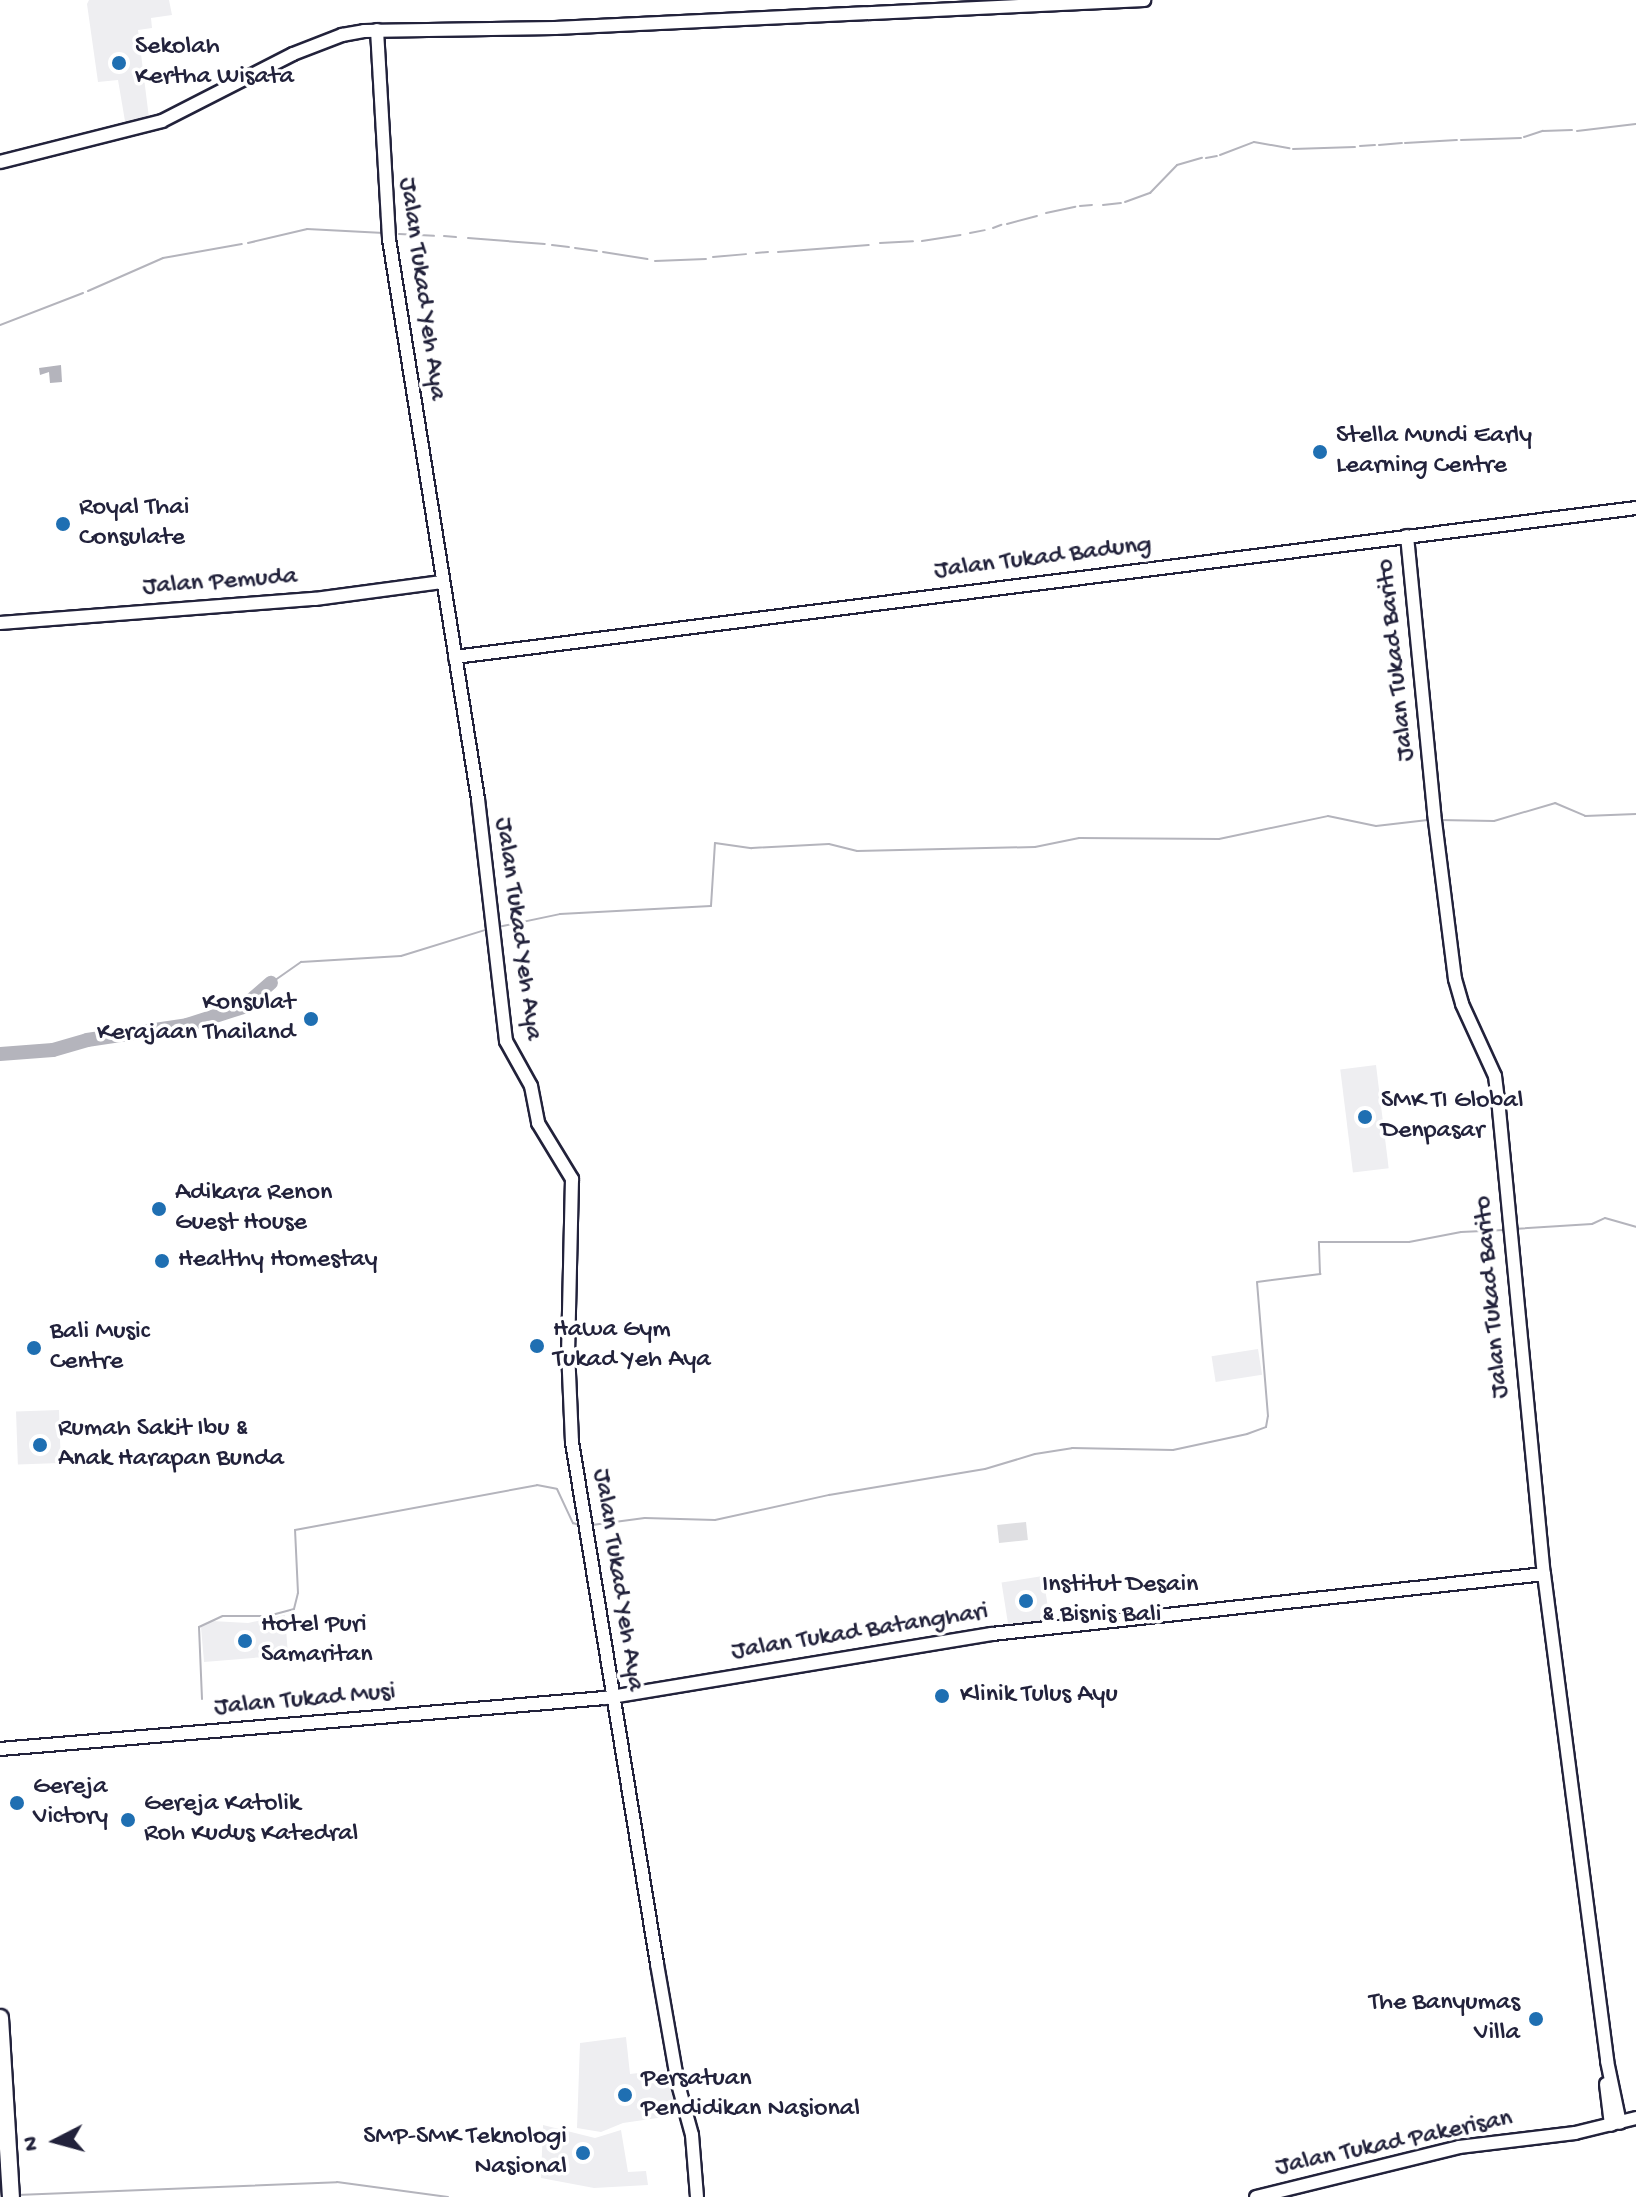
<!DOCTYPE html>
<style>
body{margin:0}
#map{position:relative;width:1636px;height:2197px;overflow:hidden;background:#fff;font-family:"Gochi Hand",sans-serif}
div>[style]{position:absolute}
.built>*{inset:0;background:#eeeef1;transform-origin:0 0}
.green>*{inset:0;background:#dfdfe2;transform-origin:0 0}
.water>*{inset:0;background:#b4b4bc}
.stream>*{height:2px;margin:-1px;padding:0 1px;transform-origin:1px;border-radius:1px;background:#b4b4bc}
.river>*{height:14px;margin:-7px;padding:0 7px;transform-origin:7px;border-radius:7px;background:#b4b4bc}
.roads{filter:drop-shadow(2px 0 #22223b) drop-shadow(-2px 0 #22223b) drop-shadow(0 2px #22223b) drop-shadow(0 -2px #22223b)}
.minor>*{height:12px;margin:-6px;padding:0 6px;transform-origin:6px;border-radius:6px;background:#fff}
.major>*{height:16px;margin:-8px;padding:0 8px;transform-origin:8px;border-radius:8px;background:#fff}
.dots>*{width:22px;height:22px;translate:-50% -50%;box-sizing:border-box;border:4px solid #fff;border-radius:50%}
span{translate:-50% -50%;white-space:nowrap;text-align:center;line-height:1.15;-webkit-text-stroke:7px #fff;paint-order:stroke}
.poi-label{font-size:26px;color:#22223b}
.left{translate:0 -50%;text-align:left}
.right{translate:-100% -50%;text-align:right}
.street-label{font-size:26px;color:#22223b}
.north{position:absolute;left:16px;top:2101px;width:80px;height:80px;-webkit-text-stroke:6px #fff;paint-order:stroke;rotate:264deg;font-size:22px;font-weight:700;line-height:32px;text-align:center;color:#22223b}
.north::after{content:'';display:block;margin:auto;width:28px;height:36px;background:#22223b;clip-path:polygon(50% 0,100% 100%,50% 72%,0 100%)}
</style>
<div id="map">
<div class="built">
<i style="clip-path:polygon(89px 0,169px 0,172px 15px,151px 18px,152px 28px,138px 30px,149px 118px,126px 127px,118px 80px,98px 82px,87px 4px)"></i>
<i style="left:1376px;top:1065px;width:104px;height:36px;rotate:83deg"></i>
<i style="left:1258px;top:1349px;width:26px;height:47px;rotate:81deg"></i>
<i style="left:59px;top:1410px;width:53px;height:43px;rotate:88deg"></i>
<i style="left:1043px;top:1576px;width:45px;height:42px;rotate:81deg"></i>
<i style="clip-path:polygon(285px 1615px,288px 1655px,204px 1662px,201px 1627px,212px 1621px,248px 1623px)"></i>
<i style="clip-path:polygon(626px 2037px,630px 2074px,665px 2070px,678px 2115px,623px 2123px,601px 2132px,577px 2128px,580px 2043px)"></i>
<i style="clip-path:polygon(543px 2125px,595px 2138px,621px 2130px,628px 2172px,646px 2171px,648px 2185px,594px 2188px,541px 2178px)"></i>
</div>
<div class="green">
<i style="left:1026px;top:1522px;width:18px;height:29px;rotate:84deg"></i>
</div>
<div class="water">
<i style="clip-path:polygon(61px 365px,62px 382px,50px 383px,49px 372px,40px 375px,39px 368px)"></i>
</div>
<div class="stream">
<i style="left:1577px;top:131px;width:59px;rotate:-6.8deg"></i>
<i style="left:1524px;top:137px;width:20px;rotate:-18deg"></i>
<i style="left:1543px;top:131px;width:29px;rotate:-2deg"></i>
<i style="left:1461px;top:140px;width:60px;rotate:-1.9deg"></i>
<i style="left:1405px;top:143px;width:52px;rotate:-3.3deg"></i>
<i style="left:1379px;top:145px;width:23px;rotate:-5deg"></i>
<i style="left:1360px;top:146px;width:15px;rotate:-4deg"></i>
<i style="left:1293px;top:149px;width:62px;rotate:-1.8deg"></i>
<i style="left:1220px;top:155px;width:36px;rotate:-21deg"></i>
<i style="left:1254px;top:142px;width:36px;rotate:10deg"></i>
<i style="left:1206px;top:158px;width:11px;rotate:-10deg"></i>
<i style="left:1125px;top:202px;width:27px;rotate:-20deg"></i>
<i style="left:1150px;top:193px;width:39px;rotate:-46deg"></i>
<i style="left:1177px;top:165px;width:26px;rotate:-16deg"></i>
<i style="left:1103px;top:205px;width:18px;rotate:-6deg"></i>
<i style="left:1080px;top:206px;width:12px;rotate:-5deg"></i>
<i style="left:1046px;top:213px;width:30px;rotate:-12deg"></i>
<i style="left:1007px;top:224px;width:31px;rotate:-15deg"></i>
<i style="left:993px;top:228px;width:9px;rotate:-21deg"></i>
<i style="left:970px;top:233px;width:15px;rotate:-11deg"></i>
<i style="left:399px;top:234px;width:35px;rotate:3deg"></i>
<i style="left:444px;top:236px;width:12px;rotate:5deg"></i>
<i style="left:468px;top:238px;width:77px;rotate:4.5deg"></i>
<i style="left:922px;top:241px;width:39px;rotate:-9deg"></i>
<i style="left:248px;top:243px;width:61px;rotate:-13.3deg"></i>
<i style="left:307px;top:229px;width:77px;rotate:3deg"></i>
<i style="left:880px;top:243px;width:33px;rotate:-3deg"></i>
<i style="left:552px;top:245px;width:17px;rotate:7deg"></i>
<i style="left:575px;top:248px;width:22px;rotate:8deg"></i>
<i style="left:603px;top:252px;width:45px;rotate:9deg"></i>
<i style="left:778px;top:252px;width:91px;rotate:-4.4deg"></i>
<i style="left:756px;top:253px;width:12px;rotate:-5deg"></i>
<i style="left:713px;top:257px;width:33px;rotate:-5deg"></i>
<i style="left:655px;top:261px;width:51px;rotate:-2.2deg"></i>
<i style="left:88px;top:291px;width:82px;rotate:-23.7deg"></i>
<i style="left:163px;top:258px;width:80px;rotate:-10deg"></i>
<i style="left:0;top:325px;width:89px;rotate:-21.1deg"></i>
<i style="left:1439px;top:820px;width:55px;rotate:1deg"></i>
<i style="left:1494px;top:821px;width:64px;rotate:-16.4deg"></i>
<i style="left:1555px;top:803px;width:33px;rotate:23deg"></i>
<i style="left:1585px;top:816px;width:51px;rotate:-2.2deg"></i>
<i style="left:498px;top:927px;width:63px;rotate:-11.8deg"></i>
<i style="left:560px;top:914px;width:151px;rotate:-3deg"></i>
<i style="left:711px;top:906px;width:63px;rotate:-86.4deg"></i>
<i style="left:715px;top:843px;width:37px;rotate:8deg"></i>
<i style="left:752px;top:848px;width:77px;rotate:-3deg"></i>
<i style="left:829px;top:844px;width:29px;rotate:14deg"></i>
<i style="left:857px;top:851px;width:178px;rotate:-1.3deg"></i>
<i style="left:1035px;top:847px;width:45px;rotate:-11.6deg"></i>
<i style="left:1079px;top:838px;width:140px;rotate:0.4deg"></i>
<i style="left:1219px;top:839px;width:111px;rotate:-11.9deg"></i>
<i style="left:1328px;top:816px;width:49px;rotate:11.8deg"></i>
<i style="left:1376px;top:826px;width:52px;rotate:-6.6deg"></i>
<i style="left:271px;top:983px;width:37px;rotate:-35deg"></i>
<i style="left:301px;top:962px;width:100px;rotate:-3.4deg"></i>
<i style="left:401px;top:956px;width:91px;rotate:-17.2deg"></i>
<i style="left:1514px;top:1229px;width:78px;rotate:-3.7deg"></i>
<i style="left:1592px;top:1224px;width:14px;rotate:-25deg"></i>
<i style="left:1605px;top:1218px;width:32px;rotate:16deg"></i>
<i style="left:592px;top:1525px;width:53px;rotate:-7.5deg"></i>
<i style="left:645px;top:1518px;width:70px;rotate:1.6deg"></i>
<i style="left:715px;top:1520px;width:117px;rotate:-12.4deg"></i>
<i style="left:829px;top:1495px;width:158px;rotate:-9.5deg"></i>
<i style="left:985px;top:1469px;width:52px;rotate:-16.7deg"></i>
<i style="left:1035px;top:1454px;width:37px;rotate:-9deg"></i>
<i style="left:1072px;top:1448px;width:101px;rotate:1.1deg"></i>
<i style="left:1173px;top:1450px;width:76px;rotate:-12.2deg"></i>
<i style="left:1247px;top:1434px;width:20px;rotate:-20deg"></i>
<i style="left:1266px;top:1427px;width:11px;rotate:-80deg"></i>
<i style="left:1268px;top:1416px;width:134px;rotate:-94.7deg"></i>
<i style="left:1257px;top:1282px;width:64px;rotate:-7.2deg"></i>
<i style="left:1320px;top:1274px;width:32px;rotate:-92deg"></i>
<i style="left:1319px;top:1242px;width:90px"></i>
<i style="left:1409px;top:1242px;width:53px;rotate:-10.9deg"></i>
<i style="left:1461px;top:1232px;width:43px;rotate:-2.7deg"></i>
<i style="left:202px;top:1699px;width:72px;rotate:-92.4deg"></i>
<i style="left:199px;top:1627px;width:26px;rotate:-25deg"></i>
<i style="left:223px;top:1616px;width:45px"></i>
<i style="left:268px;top:1616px;width:27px;rotate:-15deg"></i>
<i style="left:294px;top:1609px;width:16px;rotate:-76deg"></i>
<i style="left:298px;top:1593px;width:63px;rotate:-92.7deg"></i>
<i style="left:295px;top:1530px;width:246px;rotate:-10.5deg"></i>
<i style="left:537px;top:1485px;width:20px;rotate:11deg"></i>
<i style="left:557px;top:1489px;width:38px;rotate:65deg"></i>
<i style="left:573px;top:1523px;width:9px;rotate:18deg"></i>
<i style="left:17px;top:2195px;width:320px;rotate:-2.3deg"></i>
<i style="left:337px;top:2182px;width:112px;rotate:7.7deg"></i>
</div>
<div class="river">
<i style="left:0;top:1054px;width:53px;rotate:-4.3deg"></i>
<i style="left:53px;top:1050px;width:35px;rotate:-16deg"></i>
<i style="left:87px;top:1040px;width:101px;rotate:-8.5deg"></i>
<i style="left:187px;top:1025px;width:59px;rotate:-17.8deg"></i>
<i style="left:243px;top:1007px;width:37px;rotate:-41deg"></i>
</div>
<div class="roads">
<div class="minor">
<i style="left:377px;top:30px;width:209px;rotate:86.7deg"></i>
<i style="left:389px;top:239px;width:567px;rotate:80.97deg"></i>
<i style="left:478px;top:799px;width:244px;rotate:83.4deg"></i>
<i style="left:506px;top:1041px;width:51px;rotate:60.9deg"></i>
<i style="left:531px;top:1086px;width:38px;rotate:79deg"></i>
<i style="left:538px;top:1123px;width:66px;rotate:58.7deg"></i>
<i style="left:572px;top:1179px;width:171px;rotate:91.3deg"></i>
<i style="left:568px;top:1350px;width:92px;rotate:87.5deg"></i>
<i style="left:572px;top:1442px;width:529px;rotate:80.75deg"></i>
<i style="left:657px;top:1964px;width:122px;rotate:80.1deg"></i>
<i style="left:678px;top:2084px;width:53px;rotate:74.6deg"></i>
<i style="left:692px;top:2135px;width:62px;rotate:85.4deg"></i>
<i style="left:0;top:162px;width:167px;rotate:-14.2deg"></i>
<i style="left:162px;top:121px;width:147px;rotate:-27.1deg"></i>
<i style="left:293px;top:54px;width:53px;rotate:-21.2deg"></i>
<i style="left:342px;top:35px;width:22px;rotate:-10deg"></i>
<i style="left:364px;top:31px;width:191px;rotate:-0.9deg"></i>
<i style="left:555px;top:28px;width:590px;rotate:-2.72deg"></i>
<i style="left:1407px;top:536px;width:278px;rotate:84.4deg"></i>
<i style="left:1434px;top:813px;width:167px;rotate:82.8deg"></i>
<i style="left:1455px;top:979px;width:26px;rotate:74deg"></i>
<i style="left:1462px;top:1004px;width:79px;rotate:65.4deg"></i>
<i style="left:1495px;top:1076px;width:23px;rotate:83deg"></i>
<i style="left:1498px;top:1099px;width:477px;rotate:84.5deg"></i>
<i style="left:1544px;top:1574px;width:491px;rotate:82.6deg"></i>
<i style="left:1607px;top:2061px;width:63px;rotate:78.2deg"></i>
<i style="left:0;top:623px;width:316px;rotate:-4.4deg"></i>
<i style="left:315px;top:599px;width:128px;rotate:-7.6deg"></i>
<i style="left:455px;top:657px;width:1190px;rotate:-7.19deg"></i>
<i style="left:0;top:1749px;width:607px;rotate:-4.82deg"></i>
<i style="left:605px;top:1698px;width:392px;rotate:-9.4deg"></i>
<i style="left:992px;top:1634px;width:555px;rotate:-6.2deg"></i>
<i style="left:1606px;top:2084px;width:41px;rotate:83deg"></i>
<i style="left:1256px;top:2197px;width:209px;rotate:-13.8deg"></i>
<i style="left:1459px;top:2147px;width:117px;rotate:-6.9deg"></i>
<i style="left:1575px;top:2133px;width:63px;rotate:-13.8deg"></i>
</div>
<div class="major">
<i style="left:0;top:2018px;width:179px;rotate:86.5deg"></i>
</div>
</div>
<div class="dots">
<i style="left:119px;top:63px;background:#1f6fb2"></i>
<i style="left:1320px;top:452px;background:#1f6fb2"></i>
<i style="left:63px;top:524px;background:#1f6fb2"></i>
<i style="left:311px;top:1019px;background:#1f6fb2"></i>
<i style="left:1365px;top:1117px;background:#1f6fb2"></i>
<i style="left:159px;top:1209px;background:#1f6fb2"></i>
<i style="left:162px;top:1261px;background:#1f6fb2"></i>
<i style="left:537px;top:1346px;background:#1f6fb2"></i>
<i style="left:34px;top:1348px;background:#1f6fb2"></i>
<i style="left:40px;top:1445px;background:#1f6fb2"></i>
<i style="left:1026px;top:1601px;background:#1f6fb2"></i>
<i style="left:245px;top:1641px;background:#1f6fb2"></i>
<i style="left:942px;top:1696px;background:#1f6fb2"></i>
<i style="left:17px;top:1803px;background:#1f6fb2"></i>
<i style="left:128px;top:1820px;background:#1f6fb2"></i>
<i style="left:1536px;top:2019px;background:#1f6fb2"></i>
<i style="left:625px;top:2095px;background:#1f6fb2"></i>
<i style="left:583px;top:2153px;background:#1f6fb2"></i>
</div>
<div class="poi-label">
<span class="left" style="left:135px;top:63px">Sekolah<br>Kertha Wisata</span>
<span class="left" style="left:1336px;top:452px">Stella Mundi Early<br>Learning Centre</span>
<span class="left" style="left:79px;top:524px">Royal Thai<br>Consulate</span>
<span class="right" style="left:295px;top:1019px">Konsulat<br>Kerajaan Thailand</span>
<span class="left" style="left:1381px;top:1117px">SMK TI Global<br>Denpasar</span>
<span class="left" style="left:175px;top:1209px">Adikara Renon<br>Guest House</span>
<span class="left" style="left:178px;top:1261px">Healthy Homestay</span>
<span class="left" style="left:553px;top:1346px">Hawa Gym<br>Tukad Yeh Aya</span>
<span class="left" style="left:50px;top:1348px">Bali Music<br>Centre</span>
<span class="left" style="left:58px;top:1445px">Rumah Sakit Ibu &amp;<br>Anak Harapan Bunda</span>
<span class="left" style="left:1042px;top:1601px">Institut Desain<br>&amp; Bisnis Bali</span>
<span class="left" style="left:261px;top:1641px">Hotel Puri<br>Samaritan</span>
<span class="left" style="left:960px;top:1696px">Klinik Tulus Ayu</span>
<span class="left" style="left:33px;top:1803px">Gereja<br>Victory</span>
<span class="left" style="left:144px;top:1820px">Gereja Katolik<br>Roh Kudus Katedral</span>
<span class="right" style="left:1520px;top:2019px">The Banyumas<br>Villa</span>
<span class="left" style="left:641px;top:2095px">Persatuan<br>Pendidikan Nasional</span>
<span class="right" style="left:567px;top:2153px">SMP-SMK Teknologi<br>Nasional</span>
</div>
<div class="street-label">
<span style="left:421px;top:289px;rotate:82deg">Jalan Tukad Yeh Aya</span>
<span style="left:1043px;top:559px;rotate:-7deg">Jalan Tukad Badung</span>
<span style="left:220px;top:583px;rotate:-4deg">Jalan Pemuda</span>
<span style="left:1397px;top:660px;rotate:-96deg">Jalan Tukad Barito</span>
<span style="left:517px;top:929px;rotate:82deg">Jalan Tukad Yeh Aya</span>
<span style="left:1493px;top:1297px;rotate:-95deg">Jalan Tukad Barito</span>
<span style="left:617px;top:1580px;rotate:81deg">Jalan Tukad Yeh Aya</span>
<span style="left:860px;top:1633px;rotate:-9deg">Jalan Tukad Batanghari</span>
<span style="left:305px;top:1701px;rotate:-5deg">Jalan Tukad Musi</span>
<span style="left:1394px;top:2144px;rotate:-12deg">Jalan Tukad Pakerisan</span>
</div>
<div class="north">N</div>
</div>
